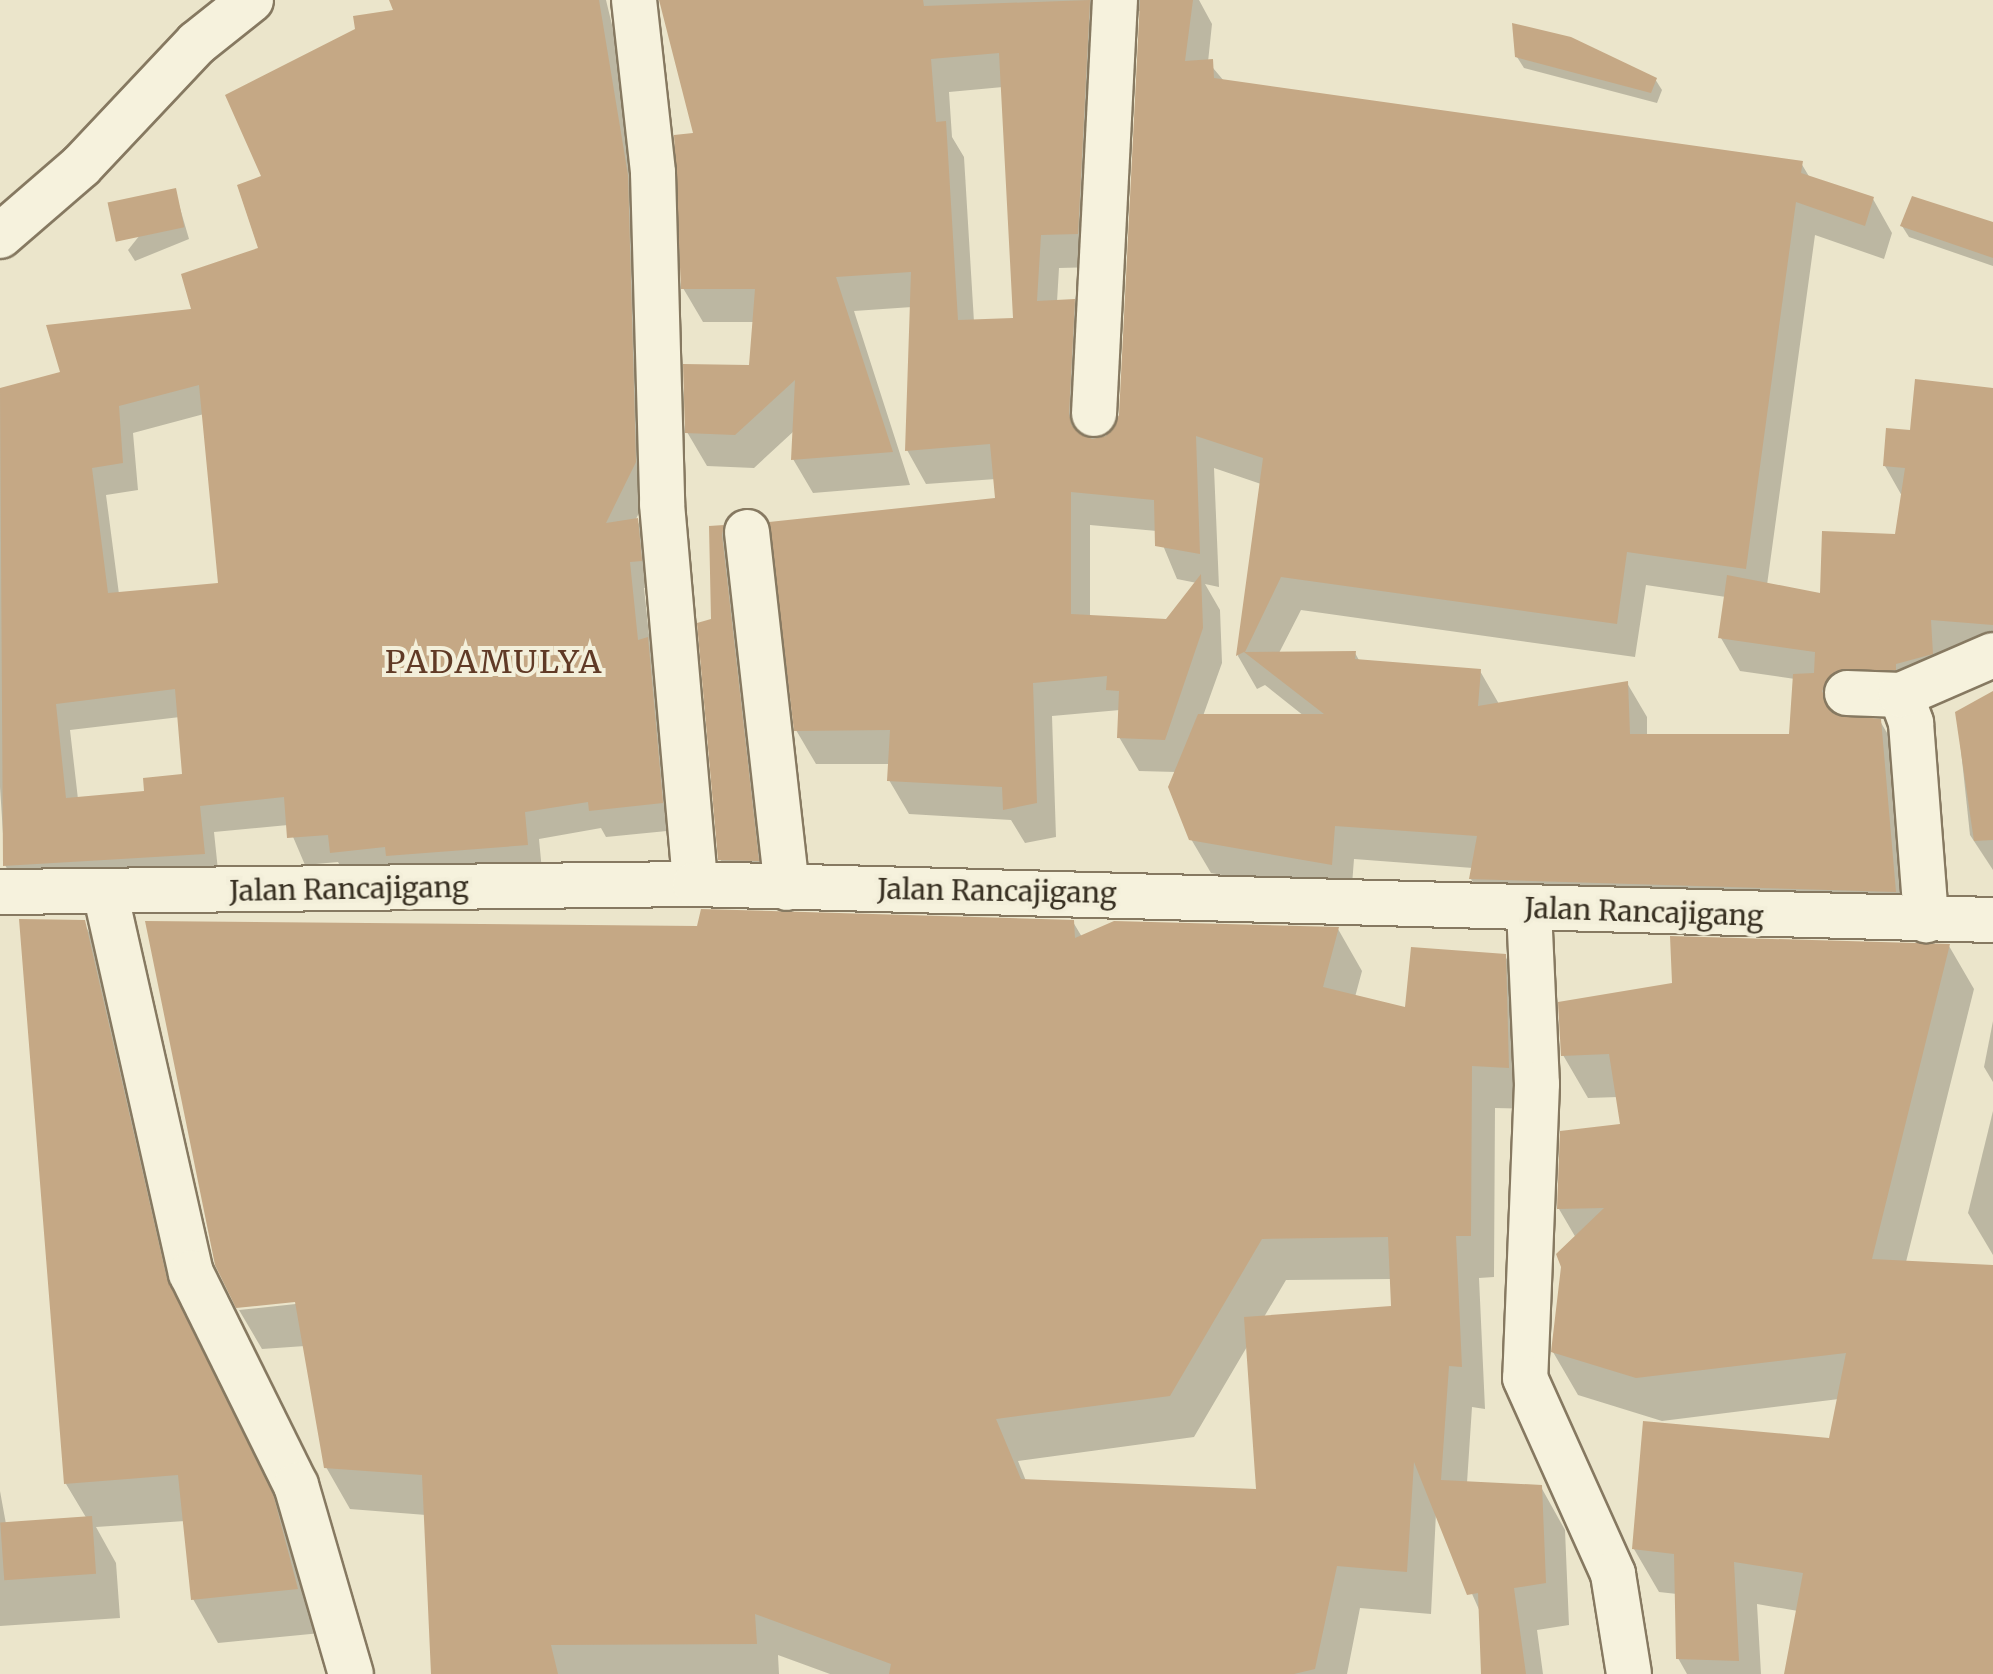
<!DOCTYPE html>
<style>
body{margin:0}
#map{position:relative;width:1993px;height:1674px;overflow:hidden;background:#ebe5cb;font-family:Merriweather,serif}
div>[style]{position:absolute}
.shadow>*{inset:0;background:#0003}
.building>*{inset:0;background:#c5a885;transform-origin:0 0}
.roads{filter:drop-shadow(2px 0 #867961) drop-shadow(-2px 0 #867961) drop-shadow(0 2px #867961) drop-shadow(0 -2px #867961)}
.street>*{height:44px;margin:-22px;padding:0 22px;transform-origin:22px;border-radius:22px;background:#f6f2dd}
.secondary>*{height:44px;margin:-22px;padding:0 22px;transform-origin:22px;border-radius:22px;background:#f6f2dd}
span{translate:-50% -50%;white-space:nowrap;text-align:center;line-height:1.15;-webkit-text-stroke:8px #f3efda;paint-order:stroke}
.street-label{font-size:28px;color:#383022}
.quarter-label{font-size:32px;color:#603a26;letter-spacing:2px}
</style>
<div id="map">
<div class="shadow">
<i style="clip-path:polygon(evenodd,391px 0,606px 0,632px 108px,650px 490px,636px 519px,652px 547px,656px 587px,644px 588px,650px 644px,663px 666px,677px 830px,606px 837px,601px 828px,539px 839px,542px 871px,348px 879px,338px 862px,305px 865px,288px 825px,214px 832px,219px 880px,20px 892px,5px 865px,0 787px,0 390px,62px 373px,194px 310px,260px 250px,264px 177px,395px 12px,391px 0,204px 414px,220px 585px,119px 594px,106px 495px,138px 490px,133px 433px,204px 414px,391px 0,180px 717px,185px 776px,146px 793px,78px 799px,70px 730px,180px 717px)"></i>
<i style="clip-path:polygon(evenodd,661px 0,1199px 0,1212px 24px,1208px 62px,1224px 81px,1801px 163px,1810px 178px,1873px 199px,1892px 233px,1884px 259px,1815px 235px,1767px 585px,1822px 596px,1897px 536px,1902px 496px,1885px 466px,1911px 433px,1993px 419px,1993px 657px,1844px 717px,1880px 721px,1900px 755px,1914px 926px,1490px 912px,1471px 879px,1473px 868px,1354px 859px,1351px 898px,1211px 873px,1191px 839px,1176px 772px,1139px 771px,1119px 737px,1120px 710px,1052px 716px,1056px 837px,1025px 843px,1011px 820px,909px 814px,889px 780px,890px 764px,816px 764px,796px 730px,997px 500px,996px 479px,926px 484px,907px 450px,912px 307px,854px 311px,910px 485px,813px 493px,793px 459px,794px 431px,754px 468px,707px 466px,687px 432px,751px 367px,754px 322px,703px 322px,683px 288px,696px 135px,661px 0,1141px 11px,1121px 416px,1107px 438px,1090px 438px,1093px 335px,1074px 301px,1057px 302px,1059px 268px,1097px 267px,1122px 12px,1141px 11px,661px 0,1003px 87px,1015px 320px,974px 322px,964px 157px,952px 137px,949px 92px,1003px 87px,661px 0,1214px 468px,1261px 484px,1238px 656px,1257px 689px,1265px 685px,1304px 716px,1203px 716px,1222px 663px,1220px 610px,1205px 584px,1219px 587px,1214px 468px,661px 0,1090px 525px,1157px 531px,1177px 579px,1197px 583px,1167px 621px,1090px 617px,1090px 525px,661px 0,1646px 585px,1726px 597px,1721px 638px,1740px 671px,1795px 679px,1791px 736px,1647px 736px,1647px 717px,1627px 683px,1499px 704px,1480px 671px,1360px 662px,1355px 653px,1279px 653px,1301px 610px,1635px 657px,1646px 585px)"></i>
<i style="clip-path:polygon(1517px 57px,1655px 79px,1662px 90px,1657px 103px,1524px 68px)"></i>
<i style="clip-path:polygon(175px 191px,189px 239px,135px 261px,128px 250px)"></i>
<i style="clip-path:polygon(1993px 224px,1993px 266px,1909px 237px,1902px 226px)"></i>
<i style="clip-path:polygon(722px 527px,734px 548px,769px 881px,732px 880px,720px 859px,713px 620px)"></i>
<i style="clip-path:polygon(1993px 694px,1993px 870px,1970px 835px,1957px 713px)"></i>
<i style="clip-path:polygon(83px 922px,109px 966px,191px 1325px,297px 1541px,321px 1633px,218px 1643px,193px 1599px,185px 1521px,96px 1527px,116px 1563px,120px 1618px,0 1626px,0 1491px,6px 1524px,87px 1519px,66px 1484px)"></i>
<i style="clip-path:polygon(evenodd,1073px 922px,1082px 937px,1338px 929px,1362px 971px,1355px 997px,1406px 1010px,1505px 956px,1529px 998px,1533px 1109px,1495px 1108px,1494px 1277px,1479px 1278px,1485px 1409px,1472px 1407px,1467px 1483px,1541px 1487px,1565px 1530px,1569px 1625px,1537px 1630px,1543px 1674px,1496px 1674px,1481px 1614px,1436px 1513px,1431px 1614px,1360px 1608px,1347px 1674px,830px 1674px,778px 1655px,779px 1674px,433px 1674px,426px 1515px,350px 1509px,326px 1467px,305px 1346px,262px 1349px,239px 1310px,305px 1303px,698px 928px,1073px 922px,1392px 1279px,1393px 1308px,1264px 1317px,1286px 1280px,1392px 1279px,1073px 922px,1248px 1345px,1258px 1491px,1026px 1481px,1018px 1461px,1194px 1437px,1248px 1345px)"></i>
<i style="clip-path:polygon(1949px 946px,1974px 989px,1906px 1262px,1993px 1267px,1993px 1674px,1786px 1674px,1798px 1611px,1757px 1604px,1761px 1674px,1687px 1674px,1678px 1658px,1677px 1594px,1659px 1592px,1634px 1549px,1831px 1441px,1839px 1399px,1662px 1421px,1578px 1395px,1553px 1352px,1576px 1238px,1559px 1209px,1622px 1126px,1618px 1097px,1588px 1098px,1563px 1055px)"></i>
<i style="clip-path:polygon(1993px 1021px,1993px 1082px,1984px 1067px)"></i>
<i style="clip-path:polygon(1993px 1111px,1993px 1255px,1968px 1213px)"></i>
</div>
<div class="building">
<i style="clip-path:polygon(evenodd,389px 0,599px 0,628px 175px,636px 462px,606px 523px,638px 518px,642px 561px,630px 562px,638px 640px,648px 637px,663px 803px,589px 811px,588px 802px,525px 812px,528px 845px,386px 856px,385px 847px,330px 853px,328px 835px,287px 838px,284px 797px,200px 806px,205px 854px,3px 866px,0 388px,60px 372px,46px 325px,191px 309px,181px 274px,258px 248px,237px 185px,261px 176px,225px 95px,355px 29px,353px 16px,393px 10px,389px 0,199px 385px,218px 583px,108px 593px,92px 468px,123px 463px,119px 406px,199px 385px,389px 0,175px 689px,182px 774px,143px 778px,144px 791px,66px 798px,56px 704px,175px 689px)"></i>
<i style="clip-path:polygon(evenodd,659px 0,923px 0,924px 6px,1090px 0,1078px 234px,1041px 235px,1037px 301px,1075px 299px,1069px 414px,1072px 426px,1092px 439px,1106px 436px,1119px 415px,1140px 0,1193px 0,1185px 61px,1213px 59px,1214px 78px,1803px 161px,1801px 173px,1874px 197px,1865px 226px,1796px 202px,1746px 569px,1627px 552px,1617px 624px,1281px 577px,1245px 652px,1356px 651px,1355px 659px,1481px 669px,1478px 706px,1628px 681px,1630px 734px,1789px 734px,1793px 674px,1814px 673px,1815px 652px,1718px 638px,1727px 575px,1820px 593px,1822px 531px,1895px 534px,1905px 468px,1883px 466px,1886px 428px,1910px 430px,1915px 379px,1993px 388px,1993px 625px,1931px 620px,1933px 654px,1896px 664px,1896px 670px,1836px 671px,1822px 691px,1834px 714px,1881px 719px,1896px 892px,1469px 879px,1477px 836px,1335px 826px,1332px 865px,1189px 840px,1168px 787px,1198px 714px,1324px 714px,1244px 652px,1236px 656px,1263px 458px,1196px 436px,1200px 554px,1155px 546px,1154px 500px,1071px 492px,1071px 614px,1166px 619px,1201px 574px,1203px 628px,1165px 740px,1117px 738px,1119px 691px,1106px 690px,1107px 676px,1033px 683px,1037px 803px,1003px 810px,1002px 787px,887px 781px,890px 730px,794px 731px,769px 522px,995px 498px,990px 444px,905px 451px,911px 272px,836px 277px,893px 452px,791px 460px,795px 380px,735px 435px,685px 433px,683px 364px,749px 365px,755px 289px,681px 289px,674px 135px,693px 133px,659px 0,999px 53px,1013px 318px,958px 320px,946px 121px,936px 122px,931px 59px,999px 53px)"></i>
<i style="clip-path:polygon(1512px 23px,1571px 37px,1657px 78px,1651px 93px,1515px 57px)"></i>
<i style="left:176px;top:188px;width:40px;height:70px;rotate:78deg"></i>
<i style="clip-path:polygon(1912px 196px,1993px 222px,1993px 258px,1900px 226px)"></i>
<i style="clip-path:polygon(724px 525px,722px 535px,759px 861px,718px 860px,697px 623px,711px 619px,709px 526px)"></i>
<i style="clip-path:polygon(1993px 691px,1993px 840px,1974px 841px,1955px 712px)"></i>
<i style="clip-path:polygon(evenodd,701px 909px,1074px 920px,1075px 938px,1114px 921px,1339px 927px,1323px 987px,1405px 1007px,1411px 947px,1506px 954px,1509px 1068px,1472px 1066px,1471px 1236px,1456px 1236px,1462px 1367px,1449px 1366px,1441px 1480px,1542px 1485px,1546px 1583px,1514px 1588px,1526px 1674px,1481px 1674px,1478px 1593px,1467px 1595px,1414px 1462px,1407px 1572px,1337px 1566px,1315px 1669px,1294px 1674px,889px 1674px,891px 1664px,755px 1614px,757px 1644px,551px 1645px,558px 1674px,431px 1674px,422px 1475px,324px 1468px,295px 1302px,236px 1308px,215px 1265px,145px 921px,697px 926px,701px 909px,1388px 1237px,1391px 1306px,1244px 1317px,1256px 1489px,1021px 1479px,996px 1419px,1170px 1396px,1262px 1239px,1388px 1237px)"></i>
<i style="clip-path:polygon(19px 919px,85px 920px,167px 1279px,273px 1494px,298px 1589px,191px 1600px,178px 1475px,64px 1484px)"></i>
<i style="clip-path:polygon(1670px 936px,1950px 944px,1872px 1259px,1993px 1265px,1993px 1674px,1784px 1674px,1803px 1573px,1734px 1562px,1739px 1661px,1676px 1659px,1674px 1554px,1632px 1549px,1643px 1421px,1829px 1438px,1846px 1353px,1636px 1378px,1551px 1352px,1561px 1267px,1556px 1254px,1604px 1208px,1557px 1209px,1560px 1131px,1620px 1124px,1609px 1054px,1561px 1056px,1558px 1002px,1672px 983px)"></i>
<i style="left:92px;top:1516px;width:58px;height:92px;rotate:86deg"></i>
</div>
<div class="roads">
<div class="street">
<i style="left:634px;top:0;width:174px;rotate:83.7deg"></i>
<i style="left:653px;top:173px;width:331px;rotate:88.4deg"></i>
<i style="left:662px;top:504px;width:381px;rotate:85deg"></i>
<i style="left:0;top:236px;width:107px;rotate:-40.8deg"></i>
<i style="left:81px;top:166px;width:169px;rotate:-46.7deg"></i>
<i style="left:197px;top:43px;width:69px;rotate:-38.5deg"></i>
<i style="left:1094px;top:414px;width:415px;rotate:-87.1deg"></i>
<i style="left:747px;top:532px;width:358px;rotate:83.6deg"></i>
<i style="left:1847px;top:693px;width:54px;rotate:2.1deg"></i>
<i style="left:1901px;top:695px;width:30px;rotate:70deg"></i>
<i style="left:1911px;top:723px;width:198px;rotate:85.6deg"></i>
<i style="left:1901px;top:695px;width:100px;rotate:-23.5deg"></i>
<i style="left:105px;top:892px;width:391px;rotate:77.3deg"></i>
<i style="left:191px;top:1273px;width:237px;rotate:63.7deg"></i>
<i style="left:296px;top:1485px;width:197px;rotate:73.8deg"></i>
<i style="left:1529px;top:909px;width:175px;rotate:87.4deg"></i>
<i style="left:1537px;top:1084px;width:294px;rotate:92.3deg"></i>
<i style="left:1525px;top:1378px;width:215px;rotate:65.8deg"></i>
<i style="left:1613px;top:1574px;width:101px;rotate:80.9deg"></i>
</div>
<div class="secondary">
<i style="left:0;top:892px;width:695px;rotate:-0.66deg"></i>
<i style="left:695px;top:884px;width:1298px;rotate:1.59deg"></i>
</div>
</div>
<div class="street-label">
<span style="left:349px;top:889px;rotate:-1deg">Jalan Rancajigang</span>
<span style="left:997px;top:891px;rotate:1deg">Jalan Rancajigang</span>
<span style="left:1644px;top:912px;rotate:2deg">Jalan Rancajigang</span>
</div>
<div class="quarter-label">
<span style="left:494px;top:662px">PADAMULYA</span>
</div>
</div>
